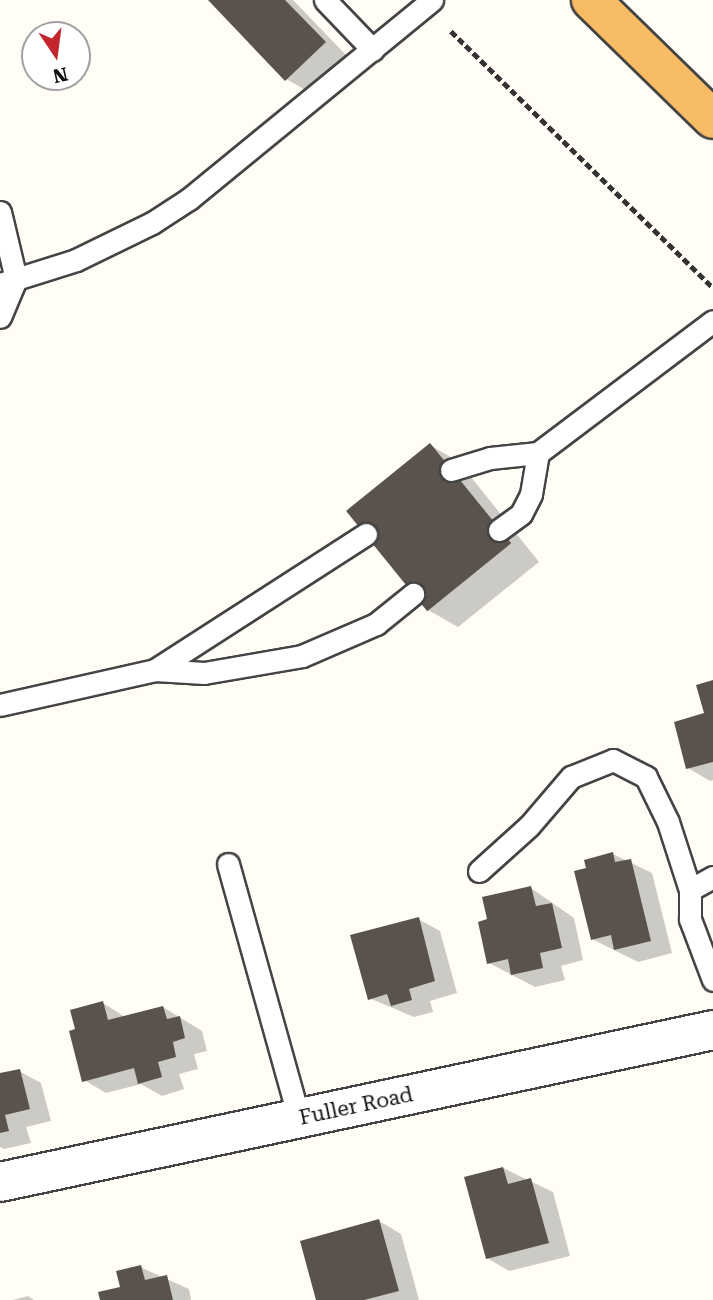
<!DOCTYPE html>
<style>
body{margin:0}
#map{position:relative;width:713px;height:1300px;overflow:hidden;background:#fffdf5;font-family:"Roboto Serif",serif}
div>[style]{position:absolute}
.shadow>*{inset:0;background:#0003}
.building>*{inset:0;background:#5a524d;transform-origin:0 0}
.path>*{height:4.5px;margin-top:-2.25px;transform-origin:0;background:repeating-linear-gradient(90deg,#333 0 7px,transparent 0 10.5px)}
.roads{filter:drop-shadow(2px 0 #444) drop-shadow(-2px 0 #444) drop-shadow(0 2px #444) drop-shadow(0 -2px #444)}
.service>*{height:21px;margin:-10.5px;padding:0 10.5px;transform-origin:10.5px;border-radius:10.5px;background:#fff}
.minor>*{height:38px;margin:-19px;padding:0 19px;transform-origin:19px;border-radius:19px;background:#fff}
.trunk>*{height:38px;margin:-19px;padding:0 19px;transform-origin:19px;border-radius:19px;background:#f7bc64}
span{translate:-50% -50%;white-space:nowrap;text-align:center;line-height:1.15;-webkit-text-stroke:7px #fff;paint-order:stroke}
.street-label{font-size:21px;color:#111}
.north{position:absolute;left:21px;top:21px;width:70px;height:70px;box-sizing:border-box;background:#fff;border:2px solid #a0a0a0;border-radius:50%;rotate:167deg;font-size:19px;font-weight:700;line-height:28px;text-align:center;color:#111}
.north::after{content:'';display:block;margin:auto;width:24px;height:32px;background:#c4262e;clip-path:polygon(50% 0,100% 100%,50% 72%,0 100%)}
</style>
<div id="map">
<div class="shadow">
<i style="clip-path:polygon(210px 0,293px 0,347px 56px,309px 92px,286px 79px)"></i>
<i style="clip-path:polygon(430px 445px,459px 462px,539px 562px,458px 627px,428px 610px,348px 509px)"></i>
<i style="clip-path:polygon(713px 682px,713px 780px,710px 781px,688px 768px)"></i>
<i style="clip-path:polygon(613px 854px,652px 873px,672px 953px,638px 962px,592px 939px,588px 870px)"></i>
<i style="clip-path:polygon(531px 888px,574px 918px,583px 960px,561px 966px,565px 980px,535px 987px,489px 963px,489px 921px)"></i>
<i style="clip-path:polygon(418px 919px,440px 931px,457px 993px,430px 1001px,433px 1012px,414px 1017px,369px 998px)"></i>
<i style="clip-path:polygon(103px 1003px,125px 1017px,163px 1007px,202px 1031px,207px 1051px,194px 1054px,198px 1069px,179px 1074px,184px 1089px,162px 1096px,141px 1084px,106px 1093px,84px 1080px,77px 1030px)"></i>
<i style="clip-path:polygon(19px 1071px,41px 1083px,51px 1121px,26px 1127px,31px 1143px,4px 1149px,0 1147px,0 1075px)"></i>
<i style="clip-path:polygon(503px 1168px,553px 1192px,570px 1256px,509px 1271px,487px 1258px)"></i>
<i style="clip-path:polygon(379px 1221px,401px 1234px,419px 1300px,318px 1300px)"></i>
<i style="clip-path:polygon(140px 1267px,189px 1289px,191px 1300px,102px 1300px,122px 1288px)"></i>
<i style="clip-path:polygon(28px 1296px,34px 1300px,13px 1300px)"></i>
</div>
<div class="building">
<i style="clip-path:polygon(208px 0,285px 0,326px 42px,285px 81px)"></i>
<i style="left:430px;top:443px;width:129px;height:108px;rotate:51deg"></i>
<i style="clip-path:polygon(713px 680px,713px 762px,686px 769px,674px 722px,704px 713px,696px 685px)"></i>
<i style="clip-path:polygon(613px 852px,615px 862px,631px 859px,651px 941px,614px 950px,611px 935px,591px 940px,574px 871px,586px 868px,584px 860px)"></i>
<i style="clip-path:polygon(531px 886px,536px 906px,552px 903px,562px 948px,540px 953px,543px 968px,511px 975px,508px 959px,487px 964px,478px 922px,487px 919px,482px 897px)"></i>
<i style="clip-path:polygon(419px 917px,435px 981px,409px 989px,412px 1000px,391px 1006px,387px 994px,368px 1000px,350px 935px)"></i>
<i style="clip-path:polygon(103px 1001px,108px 1020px,163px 1006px,167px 1019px,180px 1016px,185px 1038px,173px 1042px,176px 1057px,158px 1062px,162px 1077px,138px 1084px,134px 1068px,82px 1082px,69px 1031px,75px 1029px,70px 1010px)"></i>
<i style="clip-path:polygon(20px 1069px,30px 1109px,5px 1115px,9px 1131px,0 1133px,0 1073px)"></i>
<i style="clip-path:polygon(503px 1167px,508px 1184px,531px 1178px,549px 1243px,486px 1259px,464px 1177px)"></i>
<i style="clip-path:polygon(379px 1219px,399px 1291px,364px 1300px,316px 1300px,300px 1241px)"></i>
<i style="clip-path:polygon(141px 1265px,145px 1280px,167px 1275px,173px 1300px,100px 1300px,98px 1292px,120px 1287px,116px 1271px)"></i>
</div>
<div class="path">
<i style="left:451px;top:31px;width:366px;rotate:44.4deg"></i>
</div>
<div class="roads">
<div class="service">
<i style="left:325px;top:0;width:69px;rotate:46.2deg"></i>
<i style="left:0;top:212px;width:69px;rotate:76.6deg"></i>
<i style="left:16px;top:279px;width:41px;rotate:112.8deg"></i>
<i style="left:0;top:284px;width:80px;rotate:-17.5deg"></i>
<i style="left:76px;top:260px;width:85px;rotate:-26deg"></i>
<i style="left:152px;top:223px;width:44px;rotate:-33deg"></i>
<i style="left:189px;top:199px;width:314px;rotate:-39.3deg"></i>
<i style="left:451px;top:470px;width:41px;rotate:-17.1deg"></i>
<i style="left:490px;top:458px;width:48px;rotate:-5.9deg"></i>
<i style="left:538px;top:453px;width:219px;rotate:-37deg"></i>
<i style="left:499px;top:530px;width:27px;rotate:-36deg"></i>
<i style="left:521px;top:514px;width:22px;rotate:-63deg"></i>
<i style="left:531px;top:494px;width:42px;rotate:-80.3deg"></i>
<i style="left:155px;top:670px;width:49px;rotate:3.5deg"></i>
<i style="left:204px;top:673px;width:99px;rotate:-9.8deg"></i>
<i style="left:302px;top:656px;width:81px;rotate:-23.4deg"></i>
<i style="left:376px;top:624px;width:48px;rotate:-39deg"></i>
<i style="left:0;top:705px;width:159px;rotate:-12.7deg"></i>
<i style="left:155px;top:670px;width:251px;rotate:-32.8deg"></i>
<i style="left:228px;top:864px;width:264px;rotate:74.4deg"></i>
<i style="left:479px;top:871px;width:67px;rotate:-42deg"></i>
<i style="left:529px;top:826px;width:65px;rotate:-49.4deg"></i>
<i style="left:571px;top:777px;width:45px;rotate:-22deg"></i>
<i style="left:613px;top:760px;width:37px;rotate:27deg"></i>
<i style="left:646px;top:777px;width:50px;rotate:63.9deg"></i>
<i style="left:668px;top:822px;width:71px;rotate:72.1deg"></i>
<i style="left:713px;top:877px;width:26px;rotate:151deg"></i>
<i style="left:690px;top:890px;width:29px;rotate:90deg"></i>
<i style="left:690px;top:919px;width:65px;rotate:69.3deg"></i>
</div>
<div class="minor">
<i style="left:0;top:1182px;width:729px;rotate:-12.03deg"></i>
</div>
<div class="trunk">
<i style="left:591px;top:0;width:170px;rotate:44.3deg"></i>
</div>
</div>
<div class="street-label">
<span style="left:356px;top:1106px;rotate:-12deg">Fuller Road</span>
</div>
<div class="north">N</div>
</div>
